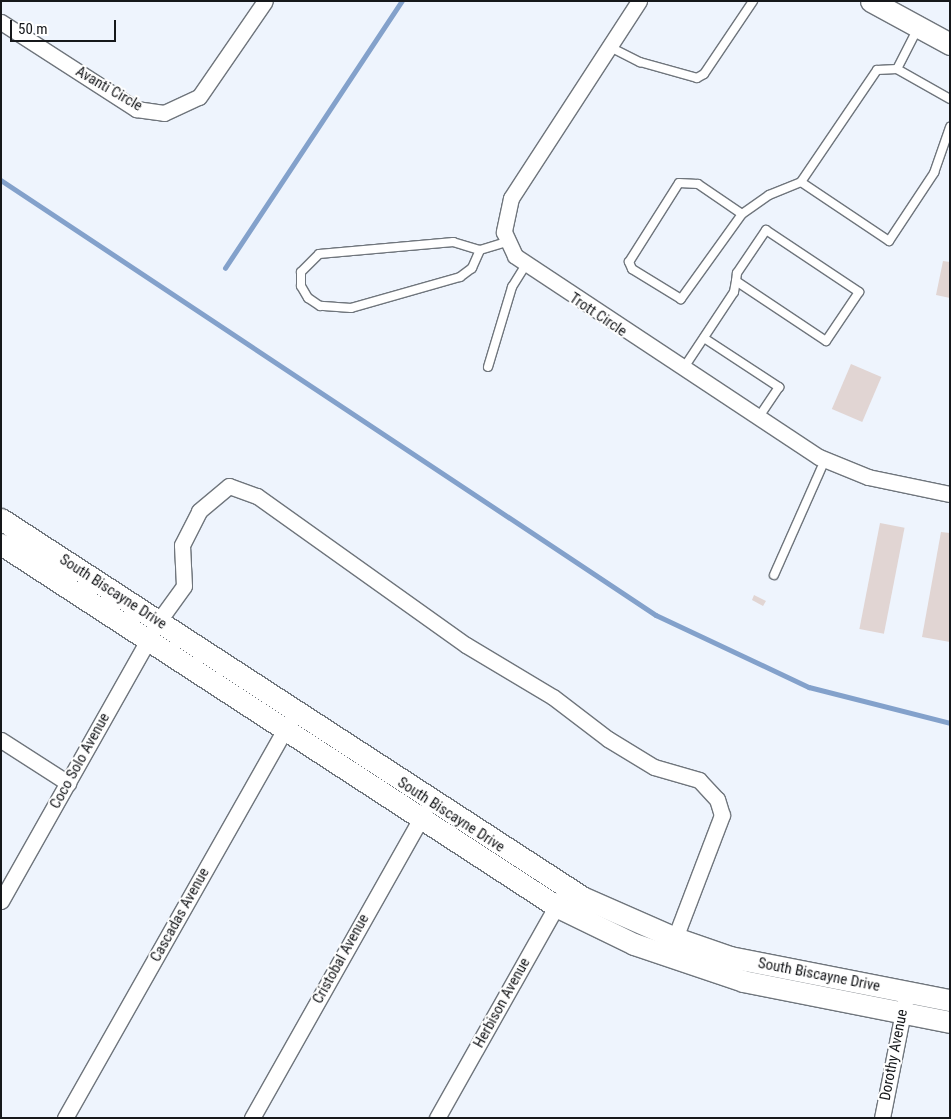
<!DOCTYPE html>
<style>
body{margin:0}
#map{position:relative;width:951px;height:1119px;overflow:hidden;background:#eef4fd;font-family:"Roboto Condensed",sans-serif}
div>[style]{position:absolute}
.stream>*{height:4.5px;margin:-2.25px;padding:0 2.25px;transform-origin:2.25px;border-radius:2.25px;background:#83a1cb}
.building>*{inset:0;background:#e1d5d3;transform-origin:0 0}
.roads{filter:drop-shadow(1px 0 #6f757c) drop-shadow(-1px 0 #6f757c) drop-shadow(0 1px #6f757c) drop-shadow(0 -1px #6f757c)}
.lane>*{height:8px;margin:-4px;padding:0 4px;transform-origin:4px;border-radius:4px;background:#fff}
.street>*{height:15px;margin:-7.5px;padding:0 7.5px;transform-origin:7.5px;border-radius:7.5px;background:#fff}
.secondary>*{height:21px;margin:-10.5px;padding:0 10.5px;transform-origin:10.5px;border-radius:10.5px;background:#fff}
span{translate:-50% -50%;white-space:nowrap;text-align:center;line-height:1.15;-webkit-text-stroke:4px #fff;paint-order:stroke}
.street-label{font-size:15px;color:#16181b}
.frame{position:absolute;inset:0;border:2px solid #16181b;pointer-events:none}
.scale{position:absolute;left:10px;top:20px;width:106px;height:22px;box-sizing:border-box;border:2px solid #16181b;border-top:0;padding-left:6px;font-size:15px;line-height:18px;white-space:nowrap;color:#16181b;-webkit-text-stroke:4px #fff;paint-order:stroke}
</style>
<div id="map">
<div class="stream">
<i style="left:1px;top:180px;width:786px;rotate:33.59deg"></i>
<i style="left:656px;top:615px;width:169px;rotate:25.2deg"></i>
<i style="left:809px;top:687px;width:146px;rotate:14.3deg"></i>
<i style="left:225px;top:268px;width:320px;rotate:-56.5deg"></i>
</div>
<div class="building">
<i style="clip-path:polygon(943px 261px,950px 262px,950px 298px,936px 295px)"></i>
<i style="left:851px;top:364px;width:33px;height:49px;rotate:23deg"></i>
<i style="left:880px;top:523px;width:25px;height:108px;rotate:11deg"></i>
<i style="clip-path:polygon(941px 532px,950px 533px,950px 642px,922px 637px)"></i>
<i style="clip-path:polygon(754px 595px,766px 601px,763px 606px,752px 600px)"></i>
</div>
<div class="roads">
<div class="lane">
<i style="left:610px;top:47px;width:34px;rotate:27deg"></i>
<i style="left:640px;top:62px;width:59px;rotate:15.7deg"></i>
<i style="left:697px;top:78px;width:8px;rotate:-30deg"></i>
<i style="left:704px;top:74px;width:88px;rotate:-56.1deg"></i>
<i style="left:897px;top:69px;width:46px;rotate:-62.9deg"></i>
<i style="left:950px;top:99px;width:61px;rotate:-150.5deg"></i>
<i style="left:897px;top:69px;width:20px;rotate:177deg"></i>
<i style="left:877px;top:70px;width:135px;rotate:124.2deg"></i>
<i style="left:801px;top:182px;width:106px;rotate:33.8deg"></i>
<i style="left:889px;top:241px;width:82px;rotate:-56.5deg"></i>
<i style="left:934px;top:173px;width:49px;rotate:-70.8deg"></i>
<i style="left:742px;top:214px;width:105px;rotate:125.7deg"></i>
<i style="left:681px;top:299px;width:57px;rotate:-148.5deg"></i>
<i style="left:632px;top:269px;width:8px;rotate:-113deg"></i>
<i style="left:629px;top:262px;width:93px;rotate:-57.7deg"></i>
<i style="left:679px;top:183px;width:19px;rotate:3deg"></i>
<i style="left:698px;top:184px;width:53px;rotate:34.3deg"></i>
<i style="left:742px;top:214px;width:33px;rotate:-35deg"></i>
<i style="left:769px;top:195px;width:35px;rotate:-22deg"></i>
<i style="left:480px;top:250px;width:20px;rotate:114deg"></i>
<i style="left:472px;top:268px;width:15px;rotate:143deg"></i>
<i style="left:460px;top:277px;width:113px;rotate:164.1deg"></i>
<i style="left:351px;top:308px;width:31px;rotate:-176deg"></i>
<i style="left:320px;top:306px;width:14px;rotate:-146deg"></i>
<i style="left:308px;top:298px;width:14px;rotate:-120deg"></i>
<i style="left:301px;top:286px;width:14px;rotate:-90deg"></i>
<i style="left:301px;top:272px;width:25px;rotate:-45deg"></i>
<i style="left:319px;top:254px;width:135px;rotate:-5.1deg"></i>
<i style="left:453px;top:242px;width:28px;rotate:17deg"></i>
<i style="left:480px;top:250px;width:28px;rotate:-17deg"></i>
<i style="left:704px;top:338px;width:90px;rotate:33.2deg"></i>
<i style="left:779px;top:387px;width:37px;rotate:124deg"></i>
<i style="left:488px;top:367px;width:84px;rotate:-73.3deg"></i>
<i style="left:512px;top:287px;width:26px;rotate:-58deg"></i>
<i style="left:683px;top:369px;width:92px;rotate:-56.5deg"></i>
<i style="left:734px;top:292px;width:11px;rotate:-80deg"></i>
<i style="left:736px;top:281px;width:8px;rotate:-83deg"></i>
<i style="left:737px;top:273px;width:52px;rotate:-56deg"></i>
<i style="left:766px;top:230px;width:112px;rotate:33.7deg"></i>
<i style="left:859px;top:292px;width:59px;rotate:124deg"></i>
<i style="left:826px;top:341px;width:108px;rotate:-146.3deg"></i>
<i style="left:774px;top:575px;width:126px;rotate:-66.1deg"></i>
</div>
<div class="street">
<i style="left:639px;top:1px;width:235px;rotate:123deg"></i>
<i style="left:511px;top:198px;width:35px;rotate:102deg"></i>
<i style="left:504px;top:232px;width:26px;rotate:65deg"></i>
<i style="left:515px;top:256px;width:364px;rotate:33.5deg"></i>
<i style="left:819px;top:457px;width:53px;rotate:22.2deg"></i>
<i style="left:868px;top:477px;width:84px;rotate:11.7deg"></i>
<i style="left:1px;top:22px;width:161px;rotate:32.8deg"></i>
<i style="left:136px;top:109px;width:28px;rotate:8deg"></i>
<i style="left:164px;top:113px;width:38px;rotate:-25deg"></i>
<i style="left:199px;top:97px;width:116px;rotate:-55.5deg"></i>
<i style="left:1px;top:740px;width:80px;rotate:32.7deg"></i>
<i style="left:1px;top:901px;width:320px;rotate:-60.6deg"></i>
<i style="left:158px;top:622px;width:44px;rotate:-54.2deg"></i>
<i style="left:184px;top:586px;width:41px;rotate:-92.8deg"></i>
<i style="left:182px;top:545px;width:38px;rotate:-63deg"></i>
<i style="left:199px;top:511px;width:39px;rotate:-40deg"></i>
<i style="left:229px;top:486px;width:30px;rotate:20deg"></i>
<i style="left:257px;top:496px;width:257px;rotate:35.5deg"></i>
<i style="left:466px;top:645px;width:101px;rotate:30.9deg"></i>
<i style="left:553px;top:697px;width:69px;rotate:37.4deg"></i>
<i style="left:608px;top:739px;width:54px;rotate:31.3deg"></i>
<i style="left:654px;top:767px;width:47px;rotate:16.1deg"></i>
<i style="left:699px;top:780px;width:26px;rotate:47deg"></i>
<i style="left:717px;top:799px;width:17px;rotate:73deg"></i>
<i style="left:722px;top:815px;width:132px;rotate:110.9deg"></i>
<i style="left:65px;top:1118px;width:455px;rotate:-60.5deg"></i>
<i style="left:252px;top:1118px;width:352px;rotate:-60.6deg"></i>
<i style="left:437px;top:1118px;width:253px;rotate:-60.6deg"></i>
<i style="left:882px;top:1118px;width:128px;rotate:-78.8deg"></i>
</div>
<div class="secondary">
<i style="left:871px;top:1px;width:90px;rotate:28.6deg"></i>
<i style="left:1px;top:519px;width:693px;rotate:33.05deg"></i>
<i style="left:582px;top:897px;width:102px;rotate:23.8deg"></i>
<i style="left:675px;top:938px;width:58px;rotate:19.1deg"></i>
<i style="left:730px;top:957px;width:224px;rotate:11.1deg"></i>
<i style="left:1px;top:544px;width:663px;rotate:33.11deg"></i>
<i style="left:556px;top:906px;width:87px;rotate:26deg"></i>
<i style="left:634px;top:944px;width:115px;rotate:18.7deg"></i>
<i style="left:743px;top:981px;width:211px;rotate:11.2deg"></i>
</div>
</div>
<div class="street-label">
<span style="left:109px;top:89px;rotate:30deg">Avanti Circle</span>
<span style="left:598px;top:315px;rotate:34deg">Trott Circle</span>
<span style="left:113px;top:592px;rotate:33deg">South Biscayne Drive</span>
<span style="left:80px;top:761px;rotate:-61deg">Coco Solo Avenue</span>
<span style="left:451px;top:815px;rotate:33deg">South Biscayne Drive</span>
<span style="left:180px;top:915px;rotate:-61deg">Cascadas Avenue</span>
<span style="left:341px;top:959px;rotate:-61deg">Cristobal Avenue</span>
<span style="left:819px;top:975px;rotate:11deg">South Biscayne Drive</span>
<span style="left:502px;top:1003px;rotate:-61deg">Herbison Avenue</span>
<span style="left:894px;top:1055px;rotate:-79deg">Dorothy Avenue</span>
</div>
<div class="frame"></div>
<div class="scale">50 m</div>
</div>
